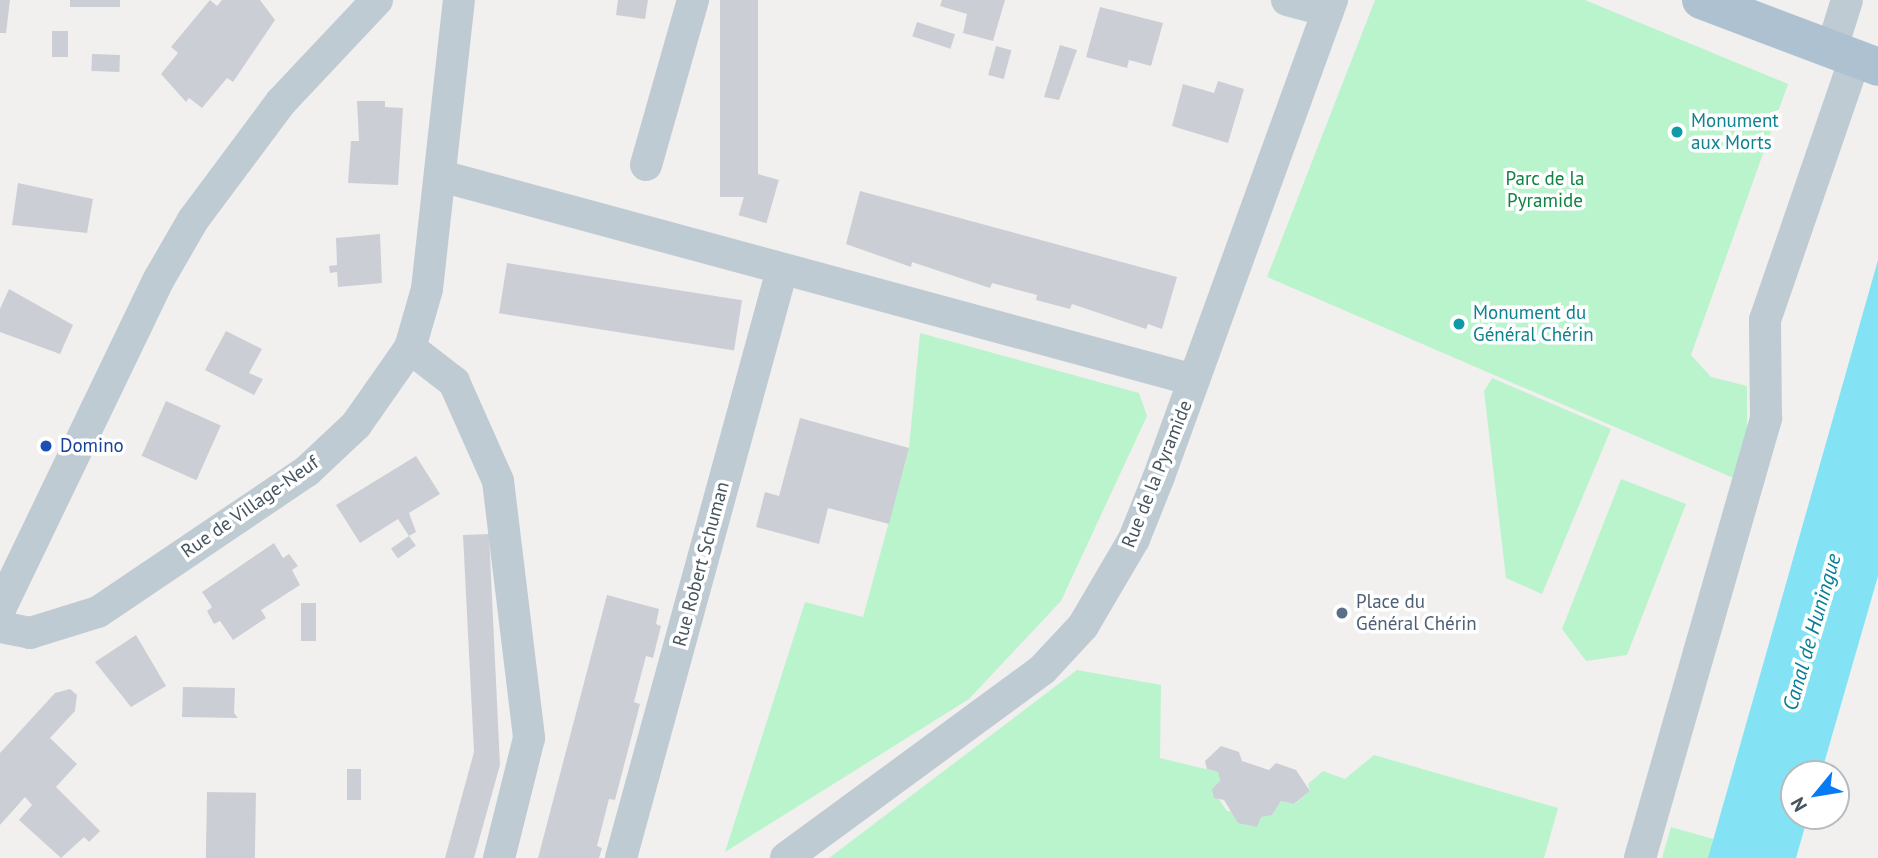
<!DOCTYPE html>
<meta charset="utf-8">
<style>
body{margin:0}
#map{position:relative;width:1878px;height:858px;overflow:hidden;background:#f2efef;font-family:"PT Sans",sans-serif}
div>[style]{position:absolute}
.green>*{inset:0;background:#baf4cd}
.water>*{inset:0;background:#83e3f5}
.building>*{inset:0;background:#cbcfd5;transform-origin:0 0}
.minor>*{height:32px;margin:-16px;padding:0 16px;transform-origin:16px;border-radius:16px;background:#bfcbd3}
.major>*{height:38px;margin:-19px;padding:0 19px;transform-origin:19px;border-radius:19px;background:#adc1d1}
.dots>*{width:19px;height:19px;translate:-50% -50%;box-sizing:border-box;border:4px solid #fff;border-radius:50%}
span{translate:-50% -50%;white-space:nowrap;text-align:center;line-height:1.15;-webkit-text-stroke:7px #fff;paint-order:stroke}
.culture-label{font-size:19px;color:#0d838f}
.left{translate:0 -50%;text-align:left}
.park-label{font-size:19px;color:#0e8342}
.transit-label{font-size:19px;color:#164399}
.street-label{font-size:19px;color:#45545f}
.service-label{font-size:19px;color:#4e5e75}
.water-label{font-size:21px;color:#037f97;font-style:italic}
.north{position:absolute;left:1780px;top:760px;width:70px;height:70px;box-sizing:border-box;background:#fff;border:2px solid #b5bbbf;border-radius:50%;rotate:240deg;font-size:19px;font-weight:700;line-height:28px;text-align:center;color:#45545f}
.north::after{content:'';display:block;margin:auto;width:24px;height:32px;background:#077bf5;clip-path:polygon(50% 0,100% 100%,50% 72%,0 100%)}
</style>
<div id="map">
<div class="green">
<i style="clip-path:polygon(1375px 0,1585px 0,1788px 84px,1691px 355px,1711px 377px,1747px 386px,1747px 432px,1738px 480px,1267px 277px)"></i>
<i style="clip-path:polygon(920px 333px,1139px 393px,1147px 416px,1061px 601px,969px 699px,725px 852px,805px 602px,863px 617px,909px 448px)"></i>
<i style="clip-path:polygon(1492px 378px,1611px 429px,1542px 594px,1506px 578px,1484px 391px)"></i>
<i style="clip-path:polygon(1621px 479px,1686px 504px,1627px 655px,1586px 661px,1562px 629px)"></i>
<i style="clip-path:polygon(1077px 670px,1161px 685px,1160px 758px,1218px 772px,1220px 781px,1212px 789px,1227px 811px,1272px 815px,1281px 801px,1295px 804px,1310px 791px,1308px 784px,1323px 771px,1345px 779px,1374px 755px,1558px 808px,1544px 858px,829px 858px)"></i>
<i style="clip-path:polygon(1671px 827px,1780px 858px,1662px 858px)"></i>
</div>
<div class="water">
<i style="clip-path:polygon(1878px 260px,1878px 576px,1821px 774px,1794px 774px,1794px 816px,1808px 816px,1796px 858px,1708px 858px)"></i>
</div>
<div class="building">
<i style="clip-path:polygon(0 0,10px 0,6px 33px,0 33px)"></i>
<i style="left:70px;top:0;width:50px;height:7px"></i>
<i style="clip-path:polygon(210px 0,217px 6px,222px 0,260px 0,275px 20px,233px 82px,227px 78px,202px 108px,189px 98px,186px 102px,161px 74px,178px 53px,171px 47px)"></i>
<i style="clip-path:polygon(618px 0,648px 0,645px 19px,616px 15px)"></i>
<i style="left:720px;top:0;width:38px;height:197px"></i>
<i style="clip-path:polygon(942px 0,1005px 0,993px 41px,963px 33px,967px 14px,940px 6px)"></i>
<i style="clip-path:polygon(1100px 7px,1163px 23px,1151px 66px,1129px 60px,1127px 68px,1086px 57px)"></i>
<i style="left:917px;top:22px;width:40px;height:15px;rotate:18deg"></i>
<i style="left:52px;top:31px;width:16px;height:26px"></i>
<i style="clip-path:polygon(1060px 45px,1077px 50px,1059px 100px,1044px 97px)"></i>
<i style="left:996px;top:46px;width:16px;height:30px;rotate:15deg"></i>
<i style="left:92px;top:54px;width:28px;height:17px;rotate:2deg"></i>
<i style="clip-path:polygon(1218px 81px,1244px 89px,1228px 143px,1172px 126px,1183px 84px,1214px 93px)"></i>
<i style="clip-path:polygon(357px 101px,385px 101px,385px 107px,403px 108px,398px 185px,348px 183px,351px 141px,359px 141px)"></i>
<i style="left:751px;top:172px;width:29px;height:45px;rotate:16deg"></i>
<i style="clip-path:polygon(18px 183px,93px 199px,87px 233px,12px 225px)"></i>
<i style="clip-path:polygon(860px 191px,1177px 277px,1162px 329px,1148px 324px,1146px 329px,1072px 304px,1070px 309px,1036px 300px,1037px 295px,992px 283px,990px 288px,912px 262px,911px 267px,846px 244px)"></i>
<i style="clip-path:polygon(380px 234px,382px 283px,338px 287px,337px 272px,330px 273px,329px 266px,337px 265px,336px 238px)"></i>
<i style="left:507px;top:263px;width:238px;height:51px;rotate:9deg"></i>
<i style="clip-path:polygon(9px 289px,73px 325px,60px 354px,0 332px,0 309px)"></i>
<i style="clip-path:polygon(226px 331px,262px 349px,249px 373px,263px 379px,254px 395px,205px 370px)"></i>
<i style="left:166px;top:401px;width:60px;height:60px;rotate:24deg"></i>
<i style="clip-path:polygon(800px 418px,909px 448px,889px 524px,828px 508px,819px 544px,756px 527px,765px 492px,779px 496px)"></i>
<i style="clip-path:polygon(416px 456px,440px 494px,409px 513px,416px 532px,409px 536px,398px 519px,360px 543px,336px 505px)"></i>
<i style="clip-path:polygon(489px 534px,500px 765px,474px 858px,445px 858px,474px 752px,463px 535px)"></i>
<i style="left:409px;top:536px;width:12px;height:22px;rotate:55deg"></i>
<i style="clip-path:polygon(274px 543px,283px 558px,289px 554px,298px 566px,292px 570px,300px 585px,261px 610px,266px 618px,233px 640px,220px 621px,214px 624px,207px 611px,212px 607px,202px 592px)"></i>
<i style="clip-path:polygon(607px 595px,659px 609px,656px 624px,661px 626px,653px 658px,646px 656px,634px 702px,640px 704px,615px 800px,609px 799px,597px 846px,602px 848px,599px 858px,538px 858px)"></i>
<i style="left:301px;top:603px;width:15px;height:38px"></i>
<i style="clip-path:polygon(136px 635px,166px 686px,131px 707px,95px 662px)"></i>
<i style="clip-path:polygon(183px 687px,235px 688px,234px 713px,238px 718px,182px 717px)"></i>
<i style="clip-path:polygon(70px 689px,77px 695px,75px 711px,50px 738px,77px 764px,56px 787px,100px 831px,89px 842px,84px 837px,61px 858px,19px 820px,32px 805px,25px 797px,0 825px,0 753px,55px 693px)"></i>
<i style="clip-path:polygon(1221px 746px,1239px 752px,1242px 761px,1269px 770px,1276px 763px,1296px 770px,1310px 791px,1294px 804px,1281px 801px,1272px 815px,1261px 817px,1257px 827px,1238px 823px,1224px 800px,1214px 798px,1212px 789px,1220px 781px,1218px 772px,1207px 769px,1205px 761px)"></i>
<i style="left:347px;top:769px;width:14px;height:31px"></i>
<i style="left:207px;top:792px;width:49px;height:66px;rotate:1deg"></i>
</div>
<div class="minor">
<i style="left:1287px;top:0;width:42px;rotate:15deg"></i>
<i style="left:1831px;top:51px;width:53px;rotate:-72.6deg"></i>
<i style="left:646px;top:165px;width:172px;rotate:-74.1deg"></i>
<i style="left:441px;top:176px;width:780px;rotate:15.16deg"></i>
<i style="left:410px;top:348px;width:56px;rotate:37.7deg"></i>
<i style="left:454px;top:382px;width:108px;rotate:66deg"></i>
<i style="left:498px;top:481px;width:259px;rotate:83.1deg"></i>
<i style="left:529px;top:738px;width:124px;rotate:104deg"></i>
<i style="left:0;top:609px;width:366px;rotate:-64.3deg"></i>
<i style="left:159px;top:279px;width:68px;rotate:-60deg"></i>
<i style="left:193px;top:220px;width:147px;rotate:-53.3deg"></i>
<i style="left:281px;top:102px;width:140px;rotate:-46.7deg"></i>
<i style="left:0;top:627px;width:31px;rotate:11deg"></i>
<i style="left:30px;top:633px;width:71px;rotate:-17.2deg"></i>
<i style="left:98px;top:612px;width:252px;rotate:-34deg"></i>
<i style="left:307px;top:471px;width:67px;rotate:-43.2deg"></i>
<i style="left:356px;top:425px;width:94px;rotate:-55deg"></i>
<i style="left:410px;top:348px;width:61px;rotate:-73.9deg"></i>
<i style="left:427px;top:289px;width:291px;rotate:-83.7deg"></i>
<i style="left:621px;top:858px;width:610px;rotate:-74.69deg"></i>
<i style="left:786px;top:858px;width:319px;rotate:-36.3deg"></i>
<i style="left:1043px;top:669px;width:59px;rotate:-47.1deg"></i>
<i style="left:1083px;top:626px;width:101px;rotate:-59.6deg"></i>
<i style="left:1134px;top:539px;width:65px;rotate:-68.2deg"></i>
<i style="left:1158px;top:479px;width:510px;rotate:-70.04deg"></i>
<i style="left:1640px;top:858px;width:458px;rotate:-74deg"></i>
<i style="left:1766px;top:418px;width:98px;rotate:-90.6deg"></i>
<i style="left:1765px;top:320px;width:276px;rotate:-71deg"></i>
</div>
<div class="major">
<i style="left:1701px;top:0;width:189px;rotate:20.7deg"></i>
</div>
<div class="dots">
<i style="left:1677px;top:132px;background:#0f9aa8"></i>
<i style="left:1459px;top:324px;background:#0f9aa8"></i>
<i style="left:46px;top:446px;background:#1a4fb4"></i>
<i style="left:1342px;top:613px;background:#5c6f8a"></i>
</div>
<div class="culture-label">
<span class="left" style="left:1691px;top:132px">Monument<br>aux Morts</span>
<span class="left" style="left:1473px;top:324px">Monument du<br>Général Chérin</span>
</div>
<div class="park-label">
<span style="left:1545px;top:190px">Parc de la<br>Pyramide</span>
</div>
<div class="transit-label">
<span class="left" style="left:60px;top:446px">Domino</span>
</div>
<div class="street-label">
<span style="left:1157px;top:474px;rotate:-68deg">Rue de la Pyramide</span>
<span style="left:250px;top:507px;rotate:-35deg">Rue de Village-Neuf</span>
<span style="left:701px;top:564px;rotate:-75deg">Rue Robert Schuman</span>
</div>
<div class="service-label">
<span class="left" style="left:1356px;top:613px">Place du<br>Général Chérin</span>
</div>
<div class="water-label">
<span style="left:1812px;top:632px;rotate:-74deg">Canal de Huningue</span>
</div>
<div class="north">N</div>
</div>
